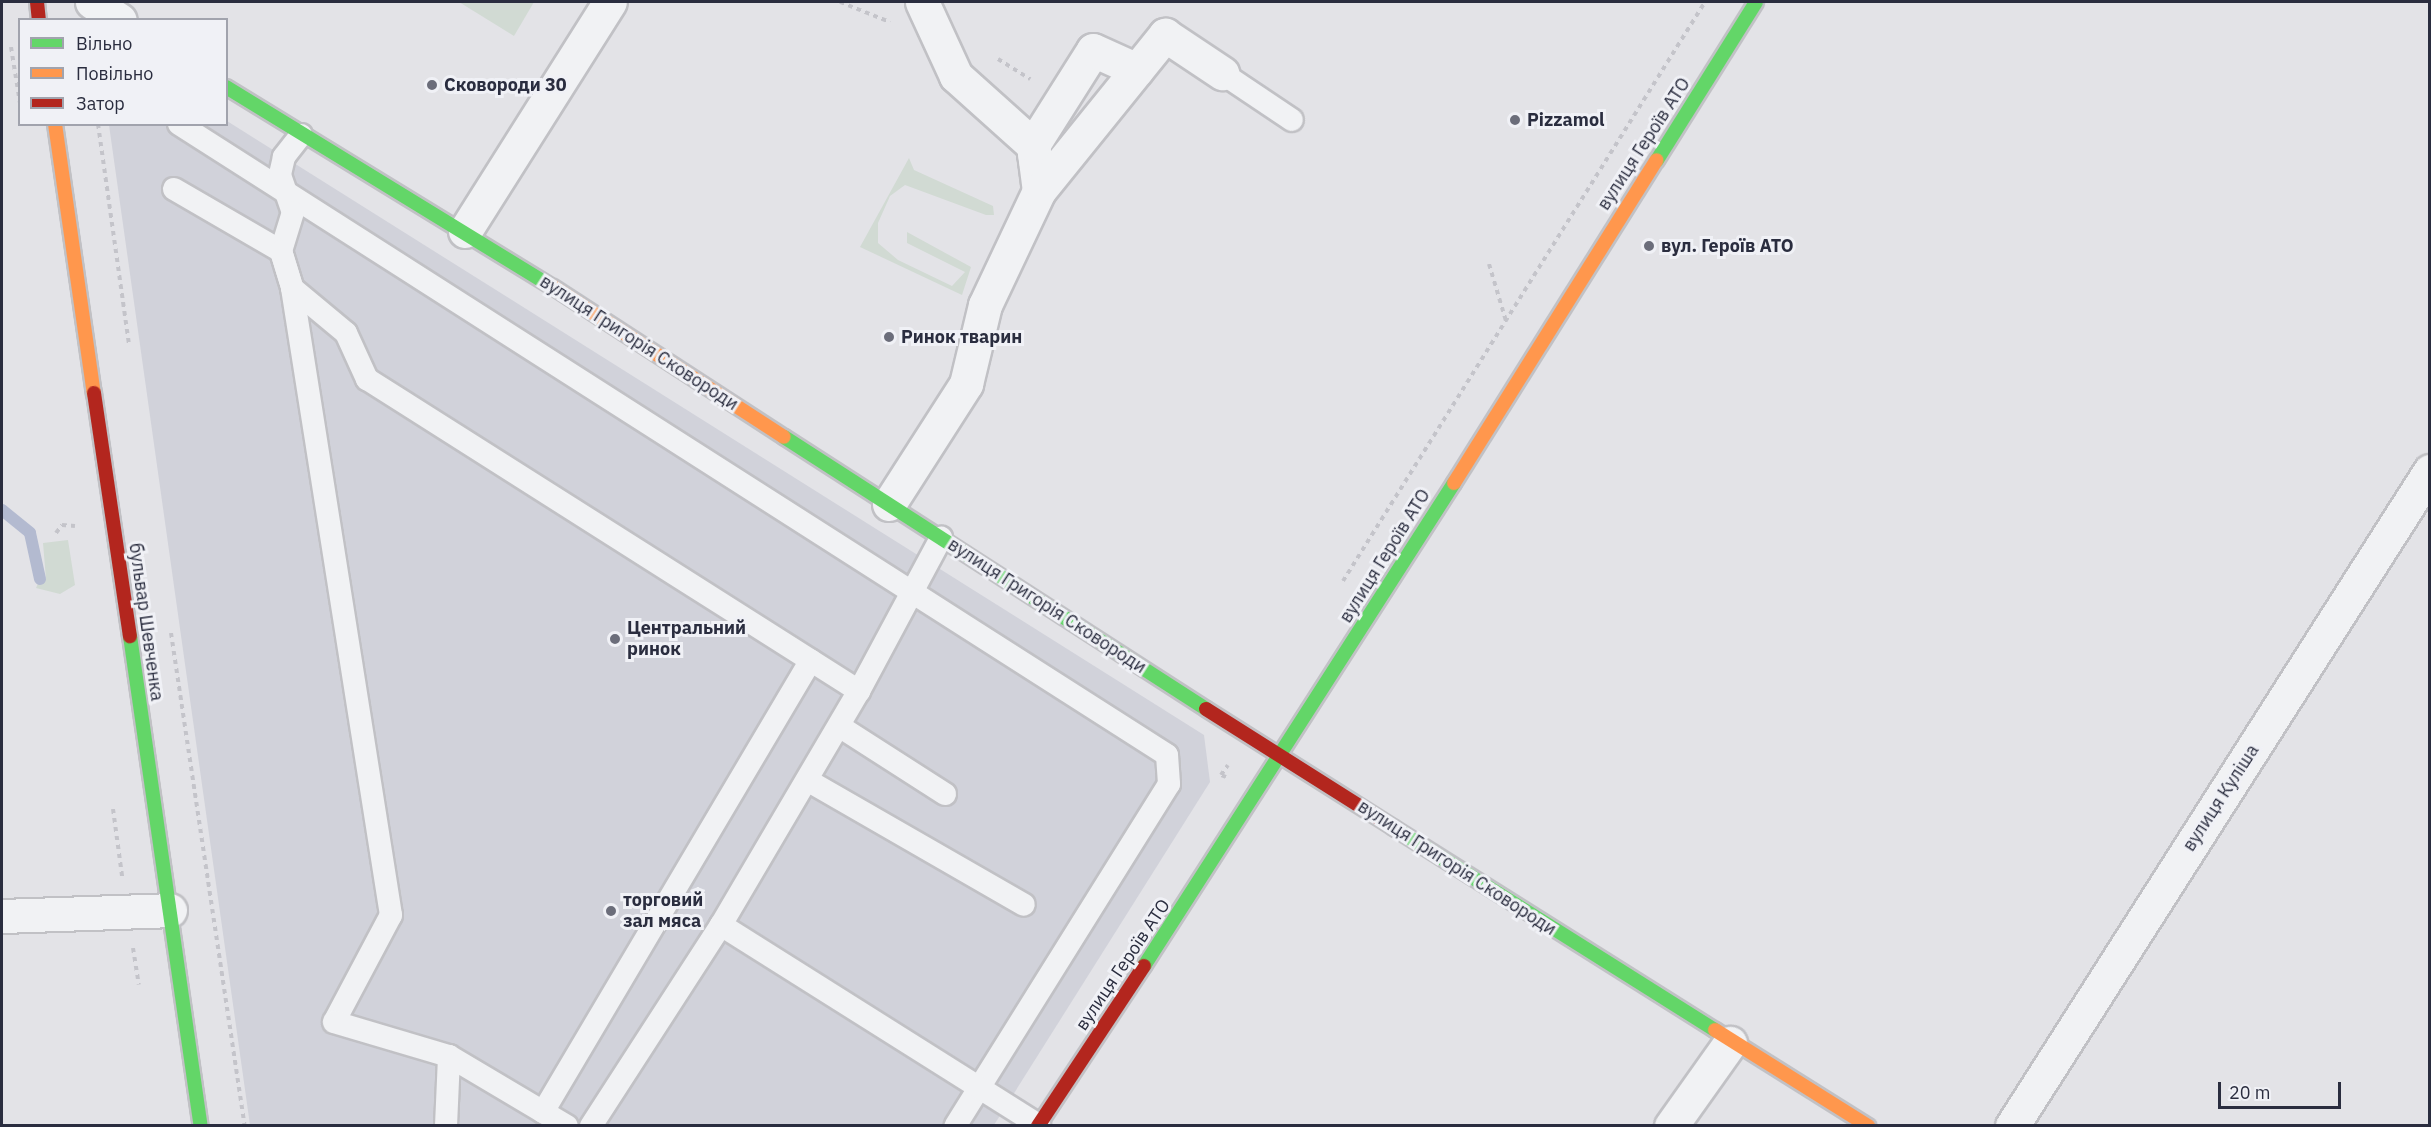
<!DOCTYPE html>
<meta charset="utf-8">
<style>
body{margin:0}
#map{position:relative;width:2431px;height:1127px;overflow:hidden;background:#e3e3e7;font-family:"IBM Plex Sans",sans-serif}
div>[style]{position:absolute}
.built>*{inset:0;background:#d1d2da}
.green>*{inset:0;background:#d1dad3}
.stream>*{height:12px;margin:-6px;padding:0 6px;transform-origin:6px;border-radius:6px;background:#b3bad0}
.path>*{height:4px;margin-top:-2px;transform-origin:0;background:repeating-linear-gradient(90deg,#c4c4ca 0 4.5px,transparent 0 9px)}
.roads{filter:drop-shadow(2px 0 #c1c1c5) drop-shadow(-2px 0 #c1c1c5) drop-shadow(0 2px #c1c1c5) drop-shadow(0 -2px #c1c1c5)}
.lane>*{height:22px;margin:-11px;padding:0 11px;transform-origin:11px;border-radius:11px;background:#f1f2f4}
.street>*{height:33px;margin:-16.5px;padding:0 16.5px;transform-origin:16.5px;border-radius:16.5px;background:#f1f2f4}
.fast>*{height:14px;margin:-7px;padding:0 7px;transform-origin:7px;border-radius:7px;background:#63d668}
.slow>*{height:14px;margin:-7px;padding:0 7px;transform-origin:7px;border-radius:7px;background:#ff974d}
.jam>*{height:14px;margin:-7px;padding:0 7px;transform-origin:7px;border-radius:7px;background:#b3261e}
.dots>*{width:16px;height:16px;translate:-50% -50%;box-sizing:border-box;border:3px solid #f0f1f6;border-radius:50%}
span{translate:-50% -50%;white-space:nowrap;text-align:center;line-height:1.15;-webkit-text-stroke:6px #f0f1f6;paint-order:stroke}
.poi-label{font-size:18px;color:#2a2d3f;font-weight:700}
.left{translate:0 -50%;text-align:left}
.street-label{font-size:18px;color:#2a2d3f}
.frame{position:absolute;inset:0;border:3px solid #2a2d3f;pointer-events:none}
.legend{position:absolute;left:18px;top:18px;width:210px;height:108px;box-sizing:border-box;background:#f0f1f6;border:2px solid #a1a3ad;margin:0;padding:8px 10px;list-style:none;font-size:18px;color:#2a2d3f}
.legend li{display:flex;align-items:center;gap:12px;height:30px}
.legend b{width:30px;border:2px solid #a1a3ad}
.scale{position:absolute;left:2218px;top:1082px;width:123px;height:27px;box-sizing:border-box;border:3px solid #2a2d3f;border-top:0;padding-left:8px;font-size:18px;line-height:21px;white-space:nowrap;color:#2a2d3f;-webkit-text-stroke:4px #f0f1f6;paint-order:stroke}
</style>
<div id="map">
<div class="built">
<i style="clip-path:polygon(227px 121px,1204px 735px,1210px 782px,994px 1125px,250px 1125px,109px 125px)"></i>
</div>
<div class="green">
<i style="clip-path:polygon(459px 2px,534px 2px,514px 36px)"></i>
<i style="clip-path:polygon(909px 158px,914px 170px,993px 206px,994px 215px,986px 215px,905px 185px,890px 196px,878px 223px,878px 243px,898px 260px,952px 286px,965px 272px,907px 243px,907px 232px,971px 267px,962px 295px,860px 247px)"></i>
<i style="clip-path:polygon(68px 540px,75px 585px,60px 594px,36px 588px,40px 579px,46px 579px,43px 543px)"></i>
</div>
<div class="stream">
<i style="left:2px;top:510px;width:36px;rotate:39deg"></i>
<i style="left:30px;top:533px;width:47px;rotate:77.7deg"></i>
</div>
<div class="path">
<i style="left:840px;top:2px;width:54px;rotate:21.8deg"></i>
<i style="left:11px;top:47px;width:57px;rotate:80.9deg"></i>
<i style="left:998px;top:59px;width:38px;rotate:32deg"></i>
<i style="left:98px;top:124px;width:222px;rotate:82deg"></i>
<i style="left:1489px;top:264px;width:59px;rotate:73.4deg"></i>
<i style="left:56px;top:533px;width:10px;rotate:-53deg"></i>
<i style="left:62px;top:525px;width:13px;rotate:4deg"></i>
<i style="left:1343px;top:581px;width:683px;rotate:-57.99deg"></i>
<i style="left:171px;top:633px;width:499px;rotate:81.5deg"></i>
<i style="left:1226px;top:777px;width:5px;rotate:-158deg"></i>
<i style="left:1221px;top:775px;width:12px;rotate:-55deg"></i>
<i style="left:113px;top:809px;width:68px;rotate:82.3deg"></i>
<i style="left:133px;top:948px;width:37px;rotate:81deg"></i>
</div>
<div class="roads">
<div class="lane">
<i style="left:1222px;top:73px;width:84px;rotate:33.9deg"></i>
<i style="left:179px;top:124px;width:1172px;rotate:32.56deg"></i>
<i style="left:1167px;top:755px;width:29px;rotate:86deg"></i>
<i style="left:1169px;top:784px;width:403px;rotate:122deg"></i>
<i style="left:301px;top:135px;width:28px;rotate:128deg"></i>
<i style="left:284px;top:157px;width:18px;rotate:103deg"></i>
<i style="left:280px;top:175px;width:39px;rotate:71deg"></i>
<i style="left:293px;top:212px;width:41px;rotate:107.1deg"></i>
<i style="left:281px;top:251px;width:39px;rotate:73deg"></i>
<i style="left:292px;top:288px;width:70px;rotate:39.8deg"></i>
<i style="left:346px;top:333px;width:51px;rotate:65.5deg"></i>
<i style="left:367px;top:379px;width:583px;rotate:32.38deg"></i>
<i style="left:174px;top:189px;width:124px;rotate:30.1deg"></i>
<i style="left:281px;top:251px;width:39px;rotate:73deg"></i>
<i style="left:292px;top:288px;width:635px;rotate:81.03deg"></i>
<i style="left:391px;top:915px;width:121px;rotate:118deg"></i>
<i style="left:334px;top:1022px;width:120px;rotate:16.5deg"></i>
<i style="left:449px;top:1056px;width:137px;rotate:30.7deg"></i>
<i style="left:839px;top:726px;width:126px;rotate:32.7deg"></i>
<i style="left:807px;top:780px;width:250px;rotate:29.9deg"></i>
<i style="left:721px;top:925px;width:376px;rotate:32.2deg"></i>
<i style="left:543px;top:1112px;width:525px;rotate:-59.34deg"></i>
<i style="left:446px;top:1126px;width:70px;rotate:-87.5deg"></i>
<i style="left:591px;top:1126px;width:239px;rotate:-57.1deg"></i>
<i style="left:721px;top:925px;width:272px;rotate:-59.5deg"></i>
<i style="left:859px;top:691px;width:174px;rotate:-61.8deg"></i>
</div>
<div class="street">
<i style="left:92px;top:2px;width:33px;rotate:33deg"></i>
<i style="left:922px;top:2px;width:81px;rotate:65.3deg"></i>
<i style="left:956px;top:76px;width:103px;rotate:41.9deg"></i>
<i style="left:1033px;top:145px;width:46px;rotate:82.6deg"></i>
<i style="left:1036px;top:165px;width:20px;rotate:-99deg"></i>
<i style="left:1033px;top:145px;width:112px;rotate:-57.7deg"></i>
<i style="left:1093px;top:50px;width:48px;rotate:24.4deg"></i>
<i style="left:465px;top:231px;width:271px;rotate:-57.7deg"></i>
<i style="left:889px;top:504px;width:143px;rotate:-57.3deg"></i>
<i style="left:966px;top:384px;width:81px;rotate:-76.5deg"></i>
<i style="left:985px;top:305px;width:126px;rotate:-64.7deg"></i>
<i style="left:1039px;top:191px;width:201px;rotate:-51.1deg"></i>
<i style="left:1165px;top:35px;width:69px;rotate:33.7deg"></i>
<i style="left:2px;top:916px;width:168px;rotate:-2deg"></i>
<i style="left:1671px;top:1126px;width:102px;rotate:-54.6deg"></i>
<i style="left:2012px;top:1126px;width:777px;rotate:-57.46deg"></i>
</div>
<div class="fast">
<i style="left:226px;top:87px;width:383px;rotate:31.5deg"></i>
<i style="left:1657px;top:160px;width:186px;rotate:-57.9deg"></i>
<i style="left:784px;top:437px;width:502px;rotate:32.8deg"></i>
<i style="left:130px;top:636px;width:495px;rotate:81.8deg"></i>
<i style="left:1394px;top:828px;width:379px;rotate:32.2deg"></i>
<i style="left:1144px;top:966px;width:574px;rotate:-57.31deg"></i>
</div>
<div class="slow">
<i style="left:55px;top:124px;width:272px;rotate:81.8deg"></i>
<i style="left:553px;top:287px;width:275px;rotate:33deg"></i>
<i style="left:1454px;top:483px;width:381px;rotate:-57.9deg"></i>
<i style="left:1715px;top:1030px;width:181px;rotate:32.1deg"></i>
</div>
<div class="jam">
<i style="left:37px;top:2px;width:18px;rotate:84deg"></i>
<i style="left:94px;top:393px;width:246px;rotate:81.6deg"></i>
<i style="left:1206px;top:709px;width:222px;rotate:32.3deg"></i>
<i style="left:1038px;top:1126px;width:192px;rotate:-56.5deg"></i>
</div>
</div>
<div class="dots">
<i style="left:432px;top:85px;background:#6b6d7a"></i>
<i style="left:1515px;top:120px;background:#6b6d7a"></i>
<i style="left:1649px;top:246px;background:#6b6d7a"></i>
<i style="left:889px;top:337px;background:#6b6d7a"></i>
<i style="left:615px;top:639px;background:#6b6d7a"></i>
<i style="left:611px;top:911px;background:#6b6d7a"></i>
</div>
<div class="poi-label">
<span class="left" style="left:444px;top:85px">Сковороди 30</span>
<span class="left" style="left:1527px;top:120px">Pizzamol</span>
<span class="left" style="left:1661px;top:246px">вул. Героїв АТО</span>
<span class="left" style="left:901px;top:337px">Ринок тварин</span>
<span class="left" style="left:627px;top:639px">Центральний<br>ринок</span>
<span class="left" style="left:623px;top:911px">торговий<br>зал мяса</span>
</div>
<div class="street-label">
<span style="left:1644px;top:144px;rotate:-57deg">вулиця Героїв АТО</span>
<span style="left:639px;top:343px;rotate:33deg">вулиця Григорія Сковороди</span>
<span style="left:1385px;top:556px;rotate:-58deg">вулиця Героїв АТО</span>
<span style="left:1047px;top:606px;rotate:33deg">вулиця Григорія Сковороди</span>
<span style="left:146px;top:622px;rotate:82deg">бульвар Шевченка</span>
<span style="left:2221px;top:798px;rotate:-57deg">вулиця Куліша</span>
<span style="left:1457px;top:868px;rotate:33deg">вулиця Григорія Сковороди</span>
<span style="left:1123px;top:965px;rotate:-56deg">вулиця Героїв АТО</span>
</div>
<div class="frame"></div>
<ul class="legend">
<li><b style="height:8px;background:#63d668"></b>Вільно</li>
<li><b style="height:8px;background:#ff974d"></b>Повільно</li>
<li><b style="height:8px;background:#b3261e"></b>Затор</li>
</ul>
<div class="scale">20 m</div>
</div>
